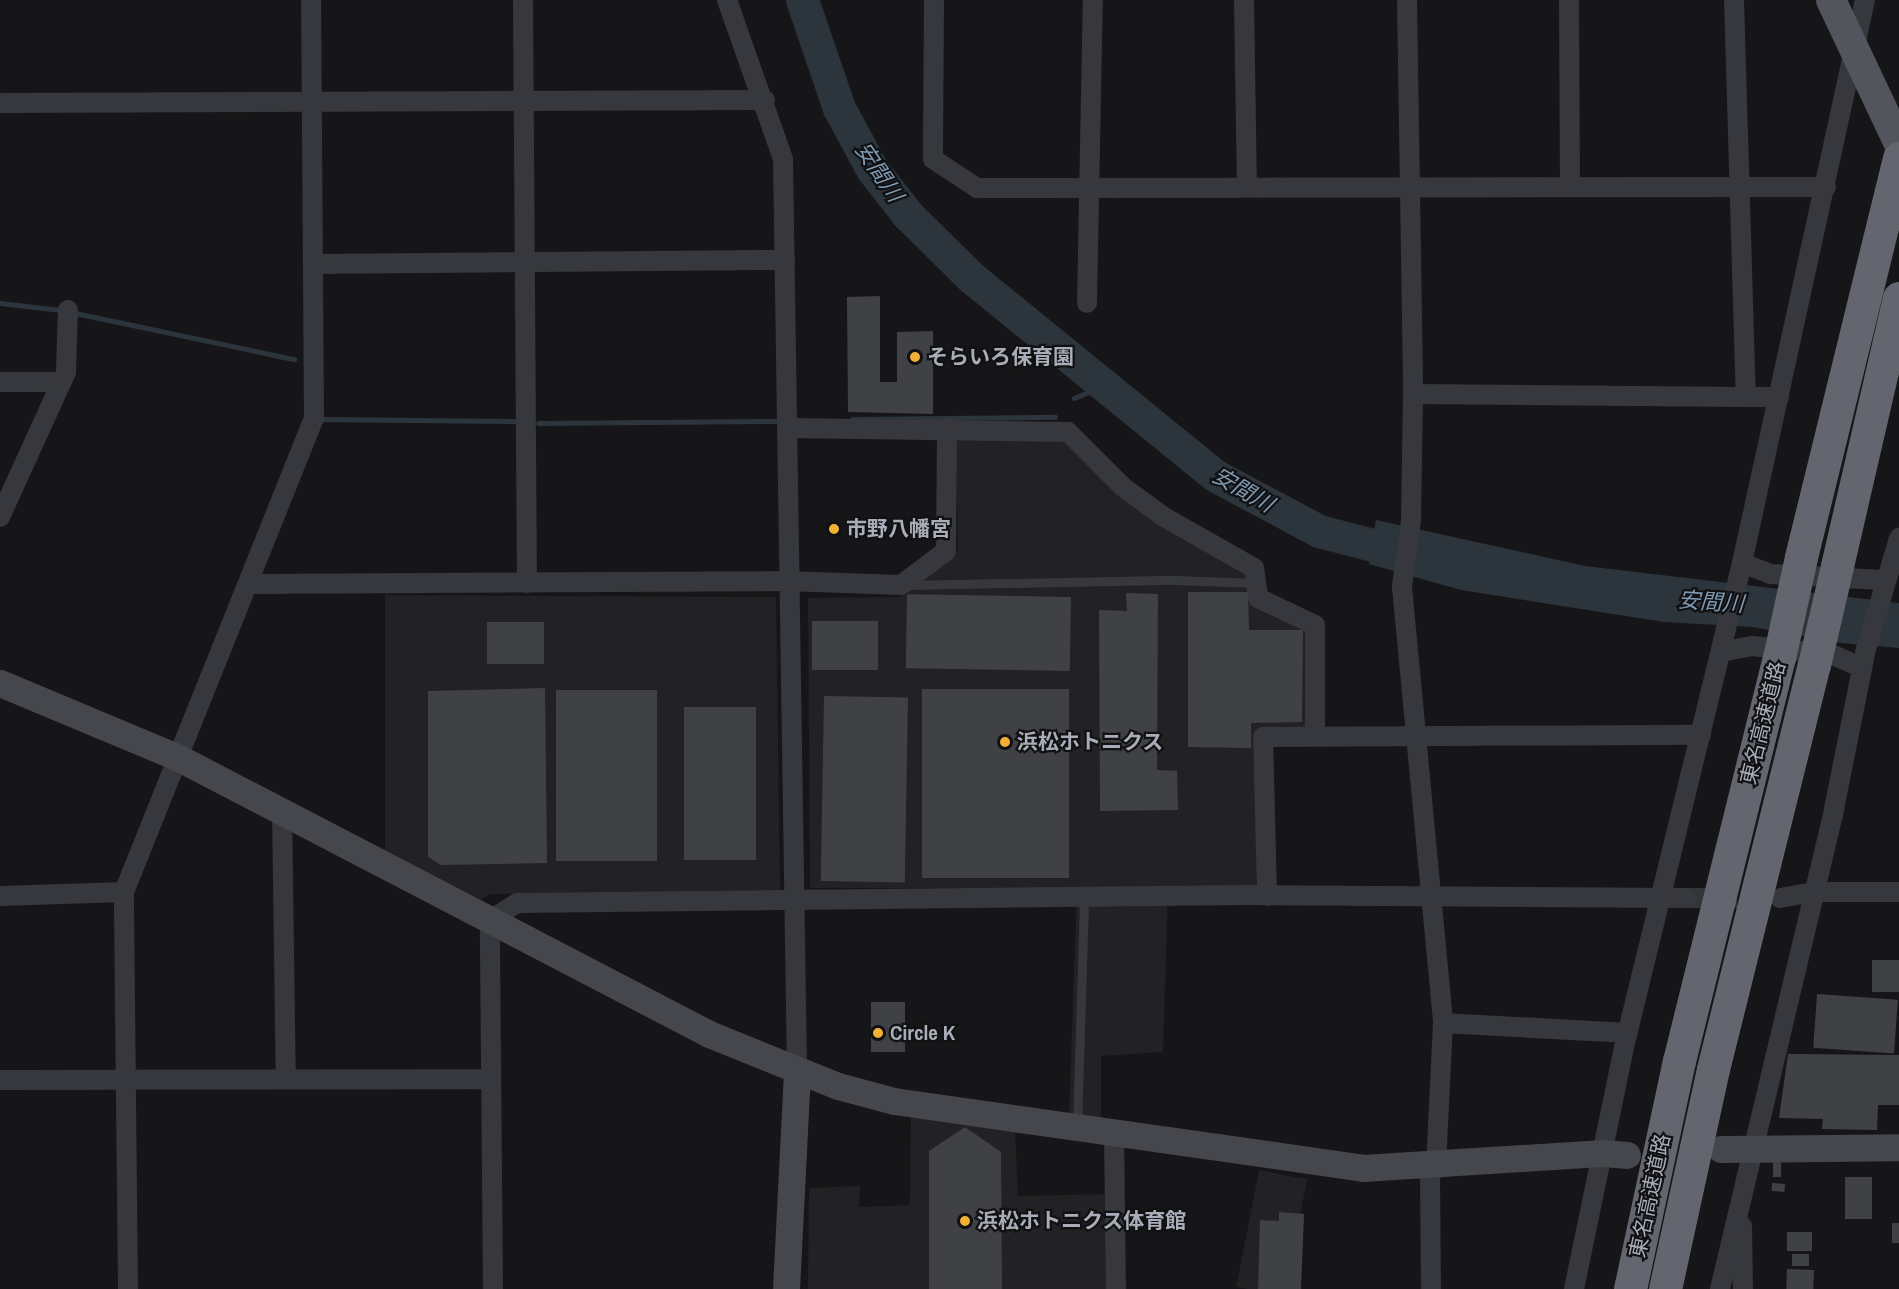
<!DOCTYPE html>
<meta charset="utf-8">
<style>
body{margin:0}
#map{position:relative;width:1899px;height:1289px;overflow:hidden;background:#161618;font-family:"Archivo Narrow","Noto Sans JP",sans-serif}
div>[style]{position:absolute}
.built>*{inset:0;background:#222225;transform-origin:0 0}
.water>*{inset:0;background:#2c353c}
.stream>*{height:5px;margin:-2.5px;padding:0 2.5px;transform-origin:2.5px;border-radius:2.5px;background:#2c353c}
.river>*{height:33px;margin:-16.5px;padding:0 16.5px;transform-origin:16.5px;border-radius:16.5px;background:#2c353c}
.building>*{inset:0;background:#404145;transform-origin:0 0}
.street-tunnel>*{height:20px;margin-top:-10px;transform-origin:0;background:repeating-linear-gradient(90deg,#333438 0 20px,transparent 0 30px)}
.lane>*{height:9px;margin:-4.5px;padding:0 4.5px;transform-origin:4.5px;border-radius:4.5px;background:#37383d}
.street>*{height:20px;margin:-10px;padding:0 10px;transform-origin:10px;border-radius:10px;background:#37383d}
.secondary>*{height:27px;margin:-13.5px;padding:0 13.5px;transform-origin:13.5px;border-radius:13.5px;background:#45474d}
.primary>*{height:30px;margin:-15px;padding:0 15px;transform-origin:15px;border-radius:15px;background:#53555c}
.highway>*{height:33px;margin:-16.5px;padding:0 16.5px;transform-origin:16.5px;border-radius:16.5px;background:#63666e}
.highway-bridge>*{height:33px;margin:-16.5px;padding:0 16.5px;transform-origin:16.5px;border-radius:16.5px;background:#63666e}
.dots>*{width:16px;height:16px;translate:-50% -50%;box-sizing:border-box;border:3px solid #111113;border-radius:50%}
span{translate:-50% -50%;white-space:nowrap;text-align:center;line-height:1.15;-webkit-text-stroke:4.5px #111113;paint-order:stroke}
.poi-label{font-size:21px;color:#a8adb8;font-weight:700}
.left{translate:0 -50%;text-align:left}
.street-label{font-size:21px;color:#a8adb8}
.water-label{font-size:22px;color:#7f9bb3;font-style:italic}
</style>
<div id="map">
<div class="built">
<i style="clip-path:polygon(1062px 439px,1250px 572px,1251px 591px,1308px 628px,1308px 730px,1258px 733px,1256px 888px,1168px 889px,1163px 1052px,1101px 1056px,1101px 1122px,1069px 1118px,1077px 888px,810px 888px,808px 598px,900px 597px,958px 550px,956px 440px)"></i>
<i style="clip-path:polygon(385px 595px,776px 597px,780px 890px,490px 894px,481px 900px,385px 851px)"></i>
<i style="clip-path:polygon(911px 1113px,1015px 1129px,1018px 1196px,1111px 1194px,1111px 1289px,808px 1289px,809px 1188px,860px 1186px,859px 1207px,910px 1205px)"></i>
<i style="left:1259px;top:1170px;width:49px;height:119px;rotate:11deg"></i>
</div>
<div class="water">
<i style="clip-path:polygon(1376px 520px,1585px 566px,1899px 603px,1899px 648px,1841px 643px,1752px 627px,1664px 622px,1461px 590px,1369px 564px)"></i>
</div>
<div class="stream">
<i style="left:0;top:303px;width:61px;rotate:6.5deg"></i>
<i style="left:75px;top:313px;width:224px;rotate:11.9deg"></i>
<i style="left:1074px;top:398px;width:34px;rotate:-23deg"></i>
<i style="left:321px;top:419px;width:196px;rotate:0.6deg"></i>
<i style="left:852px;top:419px;width:203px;rotate:-0.6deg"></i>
<i style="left:538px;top:423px;width:237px;rotate:-0.5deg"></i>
</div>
<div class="river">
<i style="left:802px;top:0;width:114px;rotate:71.1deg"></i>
<i style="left:839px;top:108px;width:69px;rotate:61.6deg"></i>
<i style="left:872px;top:169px;width:57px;rotate:52.1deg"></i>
<i style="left:907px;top:214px;width:91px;rotate:44.6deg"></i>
<i style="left:972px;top:278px;width:314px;rotate:39.1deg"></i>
<i style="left:1216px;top:476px;width:117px;rotate:28.1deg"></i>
<i style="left:1319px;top:531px;width:99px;rotate:14.6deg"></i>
</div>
<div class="building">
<i style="clip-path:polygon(880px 296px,880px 382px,897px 382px,897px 332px,933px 331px,933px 414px,848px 412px,847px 297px)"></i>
<i style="clip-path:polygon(1188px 592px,1248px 592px,1249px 630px,1303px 630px,1302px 722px,1251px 723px,1251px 748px,1188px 747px)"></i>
<i style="clip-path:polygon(1126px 593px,1158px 594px,1157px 770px,1177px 771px,1178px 810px,1100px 811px,1099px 610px,1127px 611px)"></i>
<i style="left:1071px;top:597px;width:74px;height:164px;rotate:91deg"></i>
<i style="left:878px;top:621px;width:49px;height:66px;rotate:90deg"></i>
<i style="left:487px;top:622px;width:57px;height:42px"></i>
<i style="clip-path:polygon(545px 688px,547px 863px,441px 865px,428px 857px,428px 691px)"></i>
<i style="left:922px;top:689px;width:147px;height:189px"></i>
<i style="left:657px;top:690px;width:171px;height:101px;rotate:90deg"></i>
<i style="left:824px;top:696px;width:84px;height:185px;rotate:1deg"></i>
<i style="left:756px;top:707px;width:153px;height:72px;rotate:90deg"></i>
<i style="left:1899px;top:960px;width:32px;height:27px;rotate:90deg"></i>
<i style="left:1817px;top:994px;width:81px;height:54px;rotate:4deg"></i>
<i style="left:871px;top:1002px;width:34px;height:50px"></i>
<i style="clip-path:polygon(1788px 1054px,1899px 1055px,1899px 1105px,1878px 1105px,1877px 1130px,1822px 1129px,1823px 1119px,1779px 1118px)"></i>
<i style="clip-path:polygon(965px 1127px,1001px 1152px,1002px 1289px,929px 1289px,929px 1151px)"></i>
<i style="left:1773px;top:1162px;width:8px;height:15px"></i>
<i style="left:1845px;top:1177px;width:27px;height:42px"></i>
<i style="left:1772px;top:1183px;width:13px;height:8px;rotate:4deg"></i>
<i style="clip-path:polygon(1279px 1212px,1304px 1214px,1301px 1289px,1258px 1289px,1260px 1220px,1279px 1221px)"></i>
<i style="left:1892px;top:1223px;width:7px;height:20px"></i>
<i style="left:1787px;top:1232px;width:25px;height:19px"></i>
<i style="left:1792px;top:1254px;width:17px;height:12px"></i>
<i style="left:1787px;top:1269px;width:27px;height:20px;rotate:2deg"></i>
</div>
<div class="street-tunnel">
<i style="left:1687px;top:898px;width:78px"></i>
</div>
<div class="lane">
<i style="left:906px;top:585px;width:269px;rotate:-1.1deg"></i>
<i style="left:1175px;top:580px;width:82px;rotate:2.1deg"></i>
<i style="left:1077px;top:1125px;width:229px;rotate:-88.2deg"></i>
</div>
<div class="street">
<i style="left:523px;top:0;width:583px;rotate:89.61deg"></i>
<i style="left:727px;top:0;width:169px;rotate:70.6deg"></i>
<i style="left:783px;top:159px;width:913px;rotate:89.12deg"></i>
<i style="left:934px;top:0;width:159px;rotate:90.4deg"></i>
<i style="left:933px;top:159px;width:53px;rotate:33.4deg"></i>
<i style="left:977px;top:188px;width:849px;rotate:-0.07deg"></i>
<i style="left:1244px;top:0;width:185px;rotate:89.1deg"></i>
<i style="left:1407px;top:0;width:394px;rotate:89.1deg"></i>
<i style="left:1413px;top:394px;width:126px;rotate:90.9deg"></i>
<i style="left:1411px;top:520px;width:68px;rotate:97.7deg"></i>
<i style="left:1402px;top:587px;width:438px;rotate:84.6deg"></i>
<i style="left:1443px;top:1023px;width:141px;rotate:92.8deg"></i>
<i style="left:1436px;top:1164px;width:14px;rotate:115deg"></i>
<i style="left:1430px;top:1177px;width:112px;rotate:89.5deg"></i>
<i style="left:1569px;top:0;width:184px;rotate:89.7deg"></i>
<i style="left:1734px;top:0;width:397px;rotate:88.3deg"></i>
<i style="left:1746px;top:397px;width:33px"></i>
<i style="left:0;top:103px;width:765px;rotate:-0.22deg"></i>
<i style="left:314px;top:264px;width:471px;rotate:-0.5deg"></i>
<i style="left:1087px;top:303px;width:303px;rotate:-88.9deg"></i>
<i style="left:0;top:382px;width:61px"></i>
<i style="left:1413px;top:394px;width:333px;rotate:0.5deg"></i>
<i style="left:788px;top:428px;width:280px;rotate:0.8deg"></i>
<i style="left:1068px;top:432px;width:78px;rotate:45deg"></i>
<i style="left:1123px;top:487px;width:51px;rotate:36.2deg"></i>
<i style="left:1164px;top:517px;width:103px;rotate:29.5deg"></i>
<i style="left:1254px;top:568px;width:30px;rotate:82deg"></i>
<i style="left:1258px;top:598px;width:63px;rotate:25.3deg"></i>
<i style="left:1315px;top:625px;width:111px;rotate:90deg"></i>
<i style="left:0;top:517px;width:159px;rotate:-65.5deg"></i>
<i style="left:66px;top:372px;width:62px;rotate:-88.2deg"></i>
<i style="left:1742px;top:563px;width:31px;rotate:21deg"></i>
<i style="left:1771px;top:574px;width:112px;rotate:3.1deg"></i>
<i style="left:251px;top:584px;width:536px;rotate:-0.32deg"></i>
<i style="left:787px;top:581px;width:114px;rotate:2deg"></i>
<i style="left:901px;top:585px;width:56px;rotate:-37.1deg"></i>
<i style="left:946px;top:551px;width:123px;rotate:-89.5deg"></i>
<i style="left:1721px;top:652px;width:32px;rotate:-11deg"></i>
<i style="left:1752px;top:646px;width:79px;rotate:5.8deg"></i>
<i style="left:1831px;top:654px;width:34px;rotate:24deg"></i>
<i style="left:282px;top:809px;width:270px;rotate:89.2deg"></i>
<i style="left:0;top:896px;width:124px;rotate:-1.8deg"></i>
<i style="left:1267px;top:896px;width:159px;rotate:-91.4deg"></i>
<i style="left:1263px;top:737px;width:438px;rotate:-0.3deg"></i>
<i style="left:1780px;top:898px;width:36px;rotate:-10deg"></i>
<i style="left:1815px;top:892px;width:84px"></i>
<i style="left:1443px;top:1023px;width:185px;rotate:3.1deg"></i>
<i style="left:0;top:1080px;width:491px;rotate:-0.1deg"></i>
<i style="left:1114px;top:1131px;width:158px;rotate:89.3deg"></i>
<i style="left:1742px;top:1226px;width:63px;rotate:89.1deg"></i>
<i style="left:128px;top:1289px;width:397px;rotate:-90.6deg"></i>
<i style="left:124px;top:892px;width:511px;rotate:-68.16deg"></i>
<i style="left:314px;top:418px;width:418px;rotate:-90.4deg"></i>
<i style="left:493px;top:1289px;width:369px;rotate:-90.5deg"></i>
<i style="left:490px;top:920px;width:32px;rotate:-32deg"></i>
<i style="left:517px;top:903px;width:732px;rotate:-0.63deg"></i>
<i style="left:1249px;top:895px;width:438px;rotate:0.4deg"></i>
<i style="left:1574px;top:1289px;width:255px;rotate:-78.3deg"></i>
<i style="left:1626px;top:1039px;width:490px;rotate:-76.3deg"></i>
<i style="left:1742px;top:563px;width:576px;rotate:-77.68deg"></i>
<i style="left:1720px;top:1289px;width:493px;rotate:-76.6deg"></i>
<i style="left:1834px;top:809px;width:163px;rotate:-78.7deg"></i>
<i style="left:1866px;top:649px;width:116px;rotate:-73.4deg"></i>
</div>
<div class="secondary">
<i style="left:0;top:683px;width:192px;rotate:22.7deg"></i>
<i style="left:177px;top:757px;width:600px;rotate:27.5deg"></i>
<i style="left:709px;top:1034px;width:139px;rotate:22deg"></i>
<i style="left:838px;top:1086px;width:58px;rotate:15deg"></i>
<i style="left:894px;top:1101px;width:474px;rotate:8.1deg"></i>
<i style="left:1363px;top:1168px;width:241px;rotate:-3.6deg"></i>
<i style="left:1604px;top:1153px;width:23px;rotate:5deg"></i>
<i style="left:1721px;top:1149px;width:178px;rotate:-0.6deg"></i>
<i style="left:786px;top:1289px;width:217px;rotate:-87.1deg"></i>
</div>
<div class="primary">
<i style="left:1831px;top:0;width:159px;rotate:64.7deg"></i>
</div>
<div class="highway">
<i style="left:1801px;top:557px;width:411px;rotate:-76.2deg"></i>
<i style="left:1837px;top:566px;width:275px;rotate:-77deg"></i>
<i style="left:1630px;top:1289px;width:233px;rotate:-77.9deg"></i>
<i style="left:1679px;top:1061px;width:415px;rotate:-76.1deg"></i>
<i style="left:1665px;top:1289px;width:225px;rotate:-77.7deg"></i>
<i style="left:1713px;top:1069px;width:416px;rotate:-76deg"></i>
</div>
<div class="highway-bridge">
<i style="left:1779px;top:658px;width:103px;rotate:-77.7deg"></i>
<i style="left:1814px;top:665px;width:102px;rotate:-76.9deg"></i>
</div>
<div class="dots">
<i style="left:915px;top:357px;background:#f2b134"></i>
<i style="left:834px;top:529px;background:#f2b134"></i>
<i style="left:1005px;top:742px;background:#f2b134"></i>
<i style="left:878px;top:1033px;background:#f2b134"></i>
<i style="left:965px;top:1221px;background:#f2b134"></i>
</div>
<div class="poi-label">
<span class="left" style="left:927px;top:357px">そらいろ保育園</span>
<span class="left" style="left:846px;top:529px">市野八幡宮</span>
<span class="left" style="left:1017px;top:742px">浜松ホトニクス</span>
<span class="left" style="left:890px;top:1033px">Circle K</span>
<span class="left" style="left:977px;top:1221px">浜松ホトニクス体育館</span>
</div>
<div class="street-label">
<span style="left:1763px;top:723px;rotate:-76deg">東名高速道路</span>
<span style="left:1650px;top:1196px;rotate:-78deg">東名高速道路</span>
</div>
<div class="water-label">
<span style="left:879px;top:172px;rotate:56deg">安間川</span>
<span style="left:1243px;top:490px;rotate:30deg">安間川</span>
<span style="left:1711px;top:602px;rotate:4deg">安間川</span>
</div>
</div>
